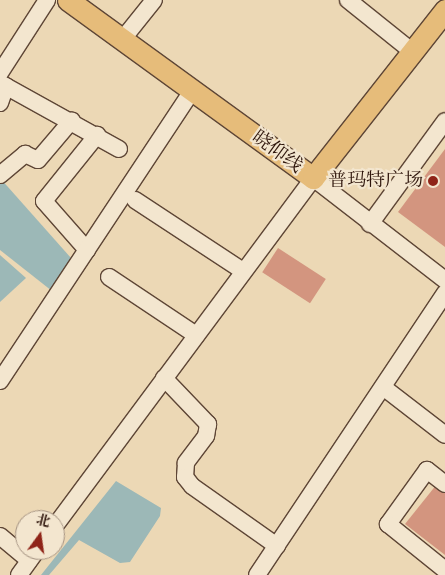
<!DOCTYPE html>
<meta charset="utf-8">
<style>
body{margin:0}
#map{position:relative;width:445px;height:575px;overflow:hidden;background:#ecd8b5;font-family:Cardo,"Noto Serif SC",serif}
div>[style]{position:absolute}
.water>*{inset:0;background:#9cb8b7}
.building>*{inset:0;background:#d3957f;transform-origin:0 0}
.roads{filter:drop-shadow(1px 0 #5e4636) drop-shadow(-1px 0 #5e4636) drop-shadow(0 1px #5e4636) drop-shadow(0 -1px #5e4636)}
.minor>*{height:16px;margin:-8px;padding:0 8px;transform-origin:8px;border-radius:8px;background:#f3e6cf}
.major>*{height:21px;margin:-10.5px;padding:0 10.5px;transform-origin:10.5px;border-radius:10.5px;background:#e6bc7a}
.dots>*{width:14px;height:14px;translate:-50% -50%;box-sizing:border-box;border:2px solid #f3e6cf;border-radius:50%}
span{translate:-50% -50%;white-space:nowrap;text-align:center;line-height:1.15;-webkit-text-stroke:4.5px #f3e6cf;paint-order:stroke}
.street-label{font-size:19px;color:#2e150b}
.poi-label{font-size:19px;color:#2e150b}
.right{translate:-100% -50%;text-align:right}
.north{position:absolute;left:15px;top:510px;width:50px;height:50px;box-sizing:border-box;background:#f3e6cf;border:1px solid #a49281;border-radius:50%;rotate:14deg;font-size:14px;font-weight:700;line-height:20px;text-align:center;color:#2e150b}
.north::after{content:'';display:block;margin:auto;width:18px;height:22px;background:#8f2418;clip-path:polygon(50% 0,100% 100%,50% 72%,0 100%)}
</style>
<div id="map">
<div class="water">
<i style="clip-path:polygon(0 178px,71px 258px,73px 265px,52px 291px,0 250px)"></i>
<i style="clip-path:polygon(0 255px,26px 278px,0 302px)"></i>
<i style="clip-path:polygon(116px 481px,161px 508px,160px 516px,130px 562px,120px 563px,79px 540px,49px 575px,41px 575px)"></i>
</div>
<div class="building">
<i style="clip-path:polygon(445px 149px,445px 247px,398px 212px)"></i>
<i style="left:278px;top:248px;width:57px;height:29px;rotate:33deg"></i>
<i style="clip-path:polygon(437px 484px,445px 490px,445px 555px,405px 524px)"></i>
</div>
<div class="roads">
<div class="minor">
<i style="left:348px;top:0;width:83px;rotate:38.7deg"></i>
<i style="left:122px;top:40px;width:51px;rotate:-51.3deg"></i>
<i style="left:0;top:73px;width:87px;rotate:-57.2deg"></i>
<i style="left:0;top:83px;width:136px;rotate:29deg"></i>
<i style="left:0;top:103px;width:18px;rotate:-71deg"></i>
<i style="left:0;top:175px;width:33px;rotate:-40deg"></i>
<i style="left:25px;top:154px;width:14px;rotate:25deg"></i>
<i style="left:38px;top:160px;width:52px;rotate:-49.6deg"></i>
<i style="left:135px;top:200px;width:129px;rotate:33.3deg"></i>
<i style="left:370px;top:224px;width:127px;rotate:-53.9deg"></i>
<i style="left:87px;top:250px;width:65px;rotate:-131.3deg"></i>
<i style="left:44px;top:201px;width:85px;rotate:-51.2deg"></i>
<i style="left:109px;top:277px;width:105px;rotate:33.7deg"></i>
<i style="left:164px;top:378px;width:64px;rotate:46.3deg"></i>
<i style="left:208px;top:424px;width:12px;rotate:99deg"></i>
<i style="left:206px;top:436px;width:34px;rotate:127deg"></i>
<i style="left:186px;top:463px;width:14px;rotate:94deg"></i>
<i style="left:185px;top:477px;width:11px;rotate:52deg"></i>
<i style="left:192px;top:486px;width:104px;rotate:35.2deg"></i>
<i style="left:0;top:381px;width:348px;rotate:-56.5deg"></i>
<i style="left:383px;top:387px;width:78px;rotate:37.7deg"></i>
<i style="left:445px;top:484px;width:23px;rotate:-142deg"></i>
<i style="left:427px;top:470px;width:67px;rotate:125.8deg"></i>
<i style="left:388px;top:524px;width:73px;rotate:38.9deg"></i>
<i style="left:55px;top:526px;width:433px;rotate:-53.4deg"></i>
<i style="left:313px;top:178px;width:167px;rotate:37.7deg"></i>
<i style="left:0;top:536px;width:38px;rotate:40deg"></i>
<i style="left:19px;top:575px;width:31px;rotate:-54deg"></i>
<i style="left:257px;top:575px;width:339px;rotate:-56.3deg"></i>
</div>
<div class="major">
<i style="left:68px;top:0;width:303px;rotate:36deg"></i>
<i style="left:313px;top:178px;width:214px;rotate:-51.8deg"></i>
</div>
</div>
<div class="dots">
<i style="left:433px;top:181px;background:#8f2418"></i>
</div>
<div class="street-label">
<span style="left:277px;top:152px;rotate:36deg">晓仰线</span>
</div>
<div class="poi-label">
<span class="right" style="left:423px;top:181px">普玛特广场</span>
</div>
<div class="north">北</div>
</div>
